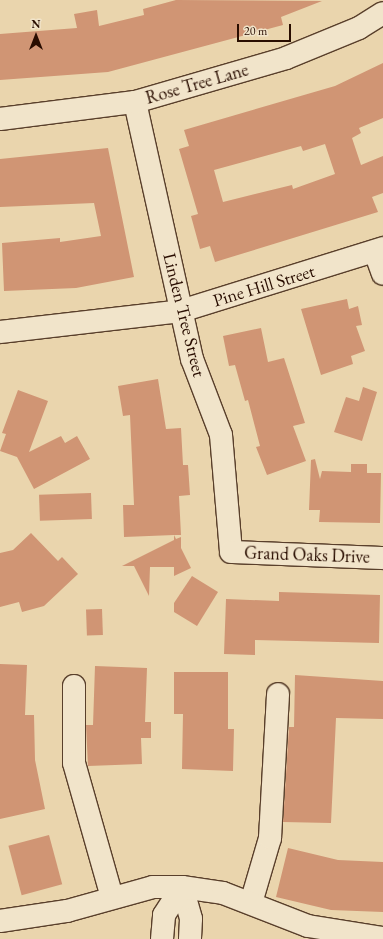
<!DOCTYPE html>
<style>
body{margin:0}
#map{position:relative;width:383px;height:939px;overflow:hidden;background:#ead5ad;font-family:"EB Garamond",serif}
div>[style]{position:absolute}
.building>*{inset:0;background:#d09574;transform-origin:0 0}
.roads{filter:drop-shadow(1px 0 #593f2b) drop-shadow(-1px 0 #593f2b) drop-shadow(0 1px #593f2b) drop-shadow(0 -1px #593f2b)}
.minor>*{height:22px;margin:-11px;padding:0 11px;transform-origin:11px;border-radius:11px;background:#f1e4ca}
span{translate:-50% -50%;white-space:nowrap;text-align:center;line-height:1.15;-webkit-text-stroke:3px #f1e4ca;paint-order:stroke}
.street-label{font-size:18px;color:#290d00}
.north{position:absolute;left:16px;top:16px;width:40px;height:40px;-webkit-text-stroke:3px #f1e4ca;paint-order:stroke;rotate:0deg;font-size:11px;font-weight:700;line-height:16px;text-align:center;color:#290d00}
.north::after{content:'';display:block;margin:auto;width:14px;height:18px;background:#290d00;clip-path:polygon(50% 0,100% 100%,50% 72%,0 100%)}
.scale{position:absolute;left:237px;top:24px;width:54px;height:18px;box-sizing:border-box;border:2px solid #290d00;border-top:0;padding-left:5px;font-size:12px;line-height:14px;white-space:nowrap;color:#290d00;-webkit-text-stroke:3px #f1e4ca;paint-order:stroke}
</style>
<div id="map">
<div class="building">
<i style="clip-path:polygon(176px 0,322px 1px,281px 17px,283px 25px,108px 72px,0 80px,0 34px,77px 28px,74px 14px,97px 10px,99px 26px,144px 15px,143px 9px)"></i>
<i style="clip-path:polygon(evenodd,383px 63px,383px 118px,359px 128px,361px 133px,352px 138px,361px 165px,383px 156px,383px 193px,372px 197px,378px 212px,215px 262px,210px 246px,200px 249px,191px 216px,198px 214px,179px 149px,189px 146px,184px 130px,335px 86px,383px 63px,325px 144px,335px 174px,293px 189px,292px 185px,223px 202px,214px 170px,301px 146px,303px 151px,325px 144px)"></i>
<i style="clip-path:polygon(108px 148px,134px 277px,76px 288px,4px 291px,2px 243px,60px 238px,60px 242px,101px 236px,94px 203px,0 207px,0 159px)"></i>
<i style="clip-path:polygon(347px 299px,349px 309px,358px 306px,362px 325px,356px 326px,365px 351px,351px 356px,353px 364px,321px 375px,301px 309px)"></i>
<i style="clip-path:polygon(261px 328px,268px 362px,284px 358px,305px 423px,293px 426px,306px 461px,267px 475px,256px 447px,260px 446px,248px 400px,245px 401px,235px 365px,229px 366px,223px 336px)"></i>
<i style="clip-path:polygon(158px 379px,166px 429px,181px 428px,183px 465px,188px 465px,190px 495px,179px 496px,181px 535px,174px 535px,176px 539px,181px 537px,181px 548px,191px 568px,174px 576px,174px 567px,150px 567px,149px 596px,134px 566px,122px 566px,174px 540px,174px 535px,124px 537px,123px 505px,134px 505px,130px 415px,123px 416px,118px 386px)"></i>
<i style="clip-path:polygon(363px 387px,377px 392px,362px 441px,334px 432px,346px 397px,359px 401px)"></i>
<i style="clip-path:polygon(18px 390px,48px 401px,29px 452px,61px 436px,65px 443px,77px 436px,90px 459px,34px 489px,17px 457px,0 451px,6px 434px,2px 433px)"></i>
<i style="clip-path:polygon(315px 459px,320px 479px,322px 471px,351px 472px,351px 464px,367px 464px,367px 473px,381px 473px,380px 523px,319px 522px,320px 510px,309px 510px,311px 460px)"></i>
<i style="left:91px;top:493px;width:26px;height:52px;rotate:88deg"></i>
<i style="clip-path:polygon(31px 533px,58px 561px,62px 557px,78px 574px,44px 606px,22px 612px,19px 602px,0 607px,0 553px,13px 550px)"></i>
<i style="clip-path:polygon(192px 576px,218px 592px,197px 626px,174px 612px,174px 603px)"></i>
<i style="clip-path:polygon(279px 592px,380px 595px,379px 643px,255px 640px,255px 655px,224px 654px,226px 599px,279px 601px)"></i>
<i style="left:102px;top:609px;width:26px;height:16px;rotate:88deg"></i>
<i style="clip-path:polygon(0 664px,27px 665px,25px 715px,34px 715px,35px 760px,45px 809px,0 819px)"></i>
<i style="clip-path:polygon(95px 666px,147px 668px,145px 722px,151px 722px,151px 738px,141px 738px,142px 764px,88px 766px,86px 725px,93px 725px)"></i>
<i style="clip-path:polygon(174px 672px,228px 672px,228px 729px,234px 729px,233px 771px,182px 769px,183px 714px,174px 714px)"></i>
<i style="clip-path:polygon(295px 675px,383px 681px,383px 719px,336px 718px,331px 823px,283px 822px,289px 727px,294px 727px)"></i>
<i style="left:49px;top:835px;width:51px;height:42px;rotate:75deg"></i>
<i style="clip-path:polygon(288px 848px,338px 860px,383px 862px,383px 912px,331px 910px,276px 897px)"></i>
</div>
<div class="roads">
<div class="minor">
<i style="left:135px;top:102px;width:263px;rotate:77.5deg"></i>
<i style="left:192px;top:359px;width:81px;rotate:69.1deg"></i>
<i style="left:221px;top:435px;width:117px;rotate:85.1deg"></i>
<i style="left:231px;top:552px;width:152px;rotate:2.3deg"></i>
<i style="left:0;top:119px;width:136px;rotate:-7.2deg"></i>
<i style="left:135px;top:102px;width:157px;rotate:-16.2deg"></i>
<i style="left:286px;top:58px;width:79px;rotate:-22.3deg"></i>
<i style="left:359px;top:28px;width:28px;rotate:-32deg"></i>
<i style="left:375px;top:252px;width:23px;rotate:70deg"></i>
<i style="left:0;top:332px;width:182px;rotate:-6.6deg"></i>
<i style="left:181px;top:311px;width:212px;rotate:-17.3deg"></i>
<i style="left:74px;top:686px;width:77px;rotate:90deg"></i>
<i style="left:74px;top:763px;width:139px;rotate:74.2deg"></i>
<i style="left:182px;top:887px;width:33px;rotate:74deg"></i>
<i style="left:191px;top:919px;width:20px;rotate:93deg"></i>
<i style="left:251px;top:903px;width:68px;rotate:-73.7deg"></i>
<i style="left:270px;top:838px;width:144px;rotate:-86.8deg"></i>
<i style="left:0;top:921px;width:68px;rotate:-8.5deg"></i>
<i style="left:67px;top:911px;width:89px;rotate:-15.6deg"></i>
<i style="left:153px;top:887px;width:29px"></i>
<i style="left:182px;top:887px;width:41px;rotate:8.3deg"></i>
<i style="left:223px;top:893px;width:91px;rotate:21.2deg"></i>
<i style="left:308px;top:926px;width:76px;rotate:9.1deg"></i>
<i style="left:162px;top:939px;width:24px;rotate:-85deg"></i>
<i style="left:164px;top:915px;width:33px;rotate:-57deg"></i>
</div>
</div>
<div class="street-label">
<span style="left:197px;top:84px;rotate:-16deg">Rose Tree Lane</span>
<span style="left:264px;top:286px;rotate:-17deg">Pine Hill Street</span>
<span style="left:184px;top:315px;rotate:76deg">Linden Tree Street</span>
<span style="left:307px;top:555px;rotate:2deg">Grand Oaks Drive</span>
</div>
<div class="north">N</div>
<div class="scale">20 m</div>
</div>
